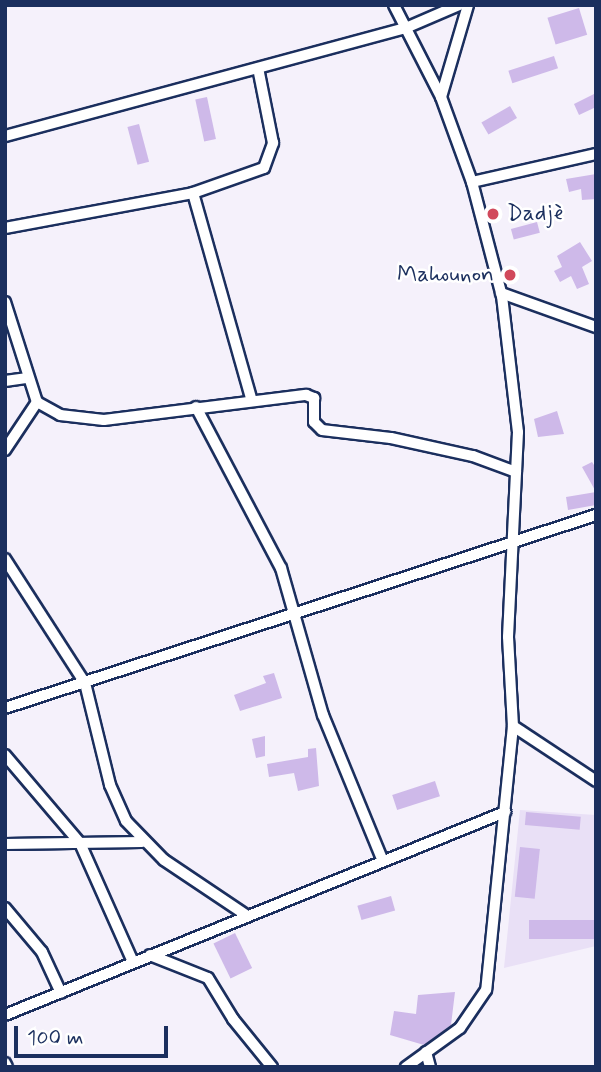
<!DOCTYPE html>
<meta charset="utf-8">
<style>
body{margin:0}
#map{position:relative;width:601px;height:1072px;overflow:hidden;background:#f5f1fb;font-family:Mynerve,sans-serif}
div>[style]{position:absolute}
.built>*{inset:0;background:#e9e0f6}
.building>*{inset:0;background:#ceb9e9;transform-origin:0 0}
.roads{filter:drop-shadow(2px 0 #1b2f5e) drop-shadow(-2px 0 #1b2f5e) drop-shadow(0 2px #1b2f5e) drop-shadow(0 -2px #1b2f5e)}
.street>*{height:10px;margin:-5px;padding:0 5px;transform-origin:5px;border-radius:5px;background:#fff}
.dots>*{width:19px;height:19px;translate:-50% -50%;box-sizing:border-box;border:4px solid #fff;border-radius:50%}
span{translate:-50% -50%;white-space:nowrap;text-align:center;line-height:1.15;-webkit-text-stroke:5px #fff;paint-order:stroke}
.poi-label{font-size:23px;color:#1b2f5e}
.left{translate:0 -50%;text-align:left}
.right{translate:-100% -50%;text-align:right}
.frame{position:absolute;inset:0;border:7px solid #1b2f5e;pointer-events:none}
.scale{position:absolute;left:14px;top:1026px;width:154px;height:32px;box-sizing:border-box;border:4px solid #1b2f5e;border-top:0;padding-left:9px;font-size:21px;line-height:24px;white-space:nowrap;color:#1b2f5e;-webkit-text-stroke:5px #fff;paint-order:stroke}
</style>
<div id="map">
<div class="built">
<i style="clip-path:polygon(520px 810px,596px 815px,596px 946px,504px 968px)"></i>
</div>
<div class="building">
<i style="left:579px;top:8px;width:28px;height:33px;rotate:73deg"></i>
<i style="left:554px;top:56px;width:13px;height:48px;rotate:72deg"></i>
<i style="clip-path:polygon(596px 93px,596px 107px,579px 115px,574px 104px)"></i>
<i style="left:207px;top:97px;width:43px;height:12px;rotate:78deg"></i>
<i style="left:510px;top:106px;width:14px;height:33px;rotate:60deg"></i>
<i style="left:139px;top:124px;width:39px;height:12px;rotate:75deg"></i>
<i style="clip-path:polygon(596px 174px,596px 199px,582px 200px,581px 189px,569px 192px,566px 179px)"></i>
<i style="left:537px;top:222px;width:11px;height:27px;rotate:75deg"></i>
<i style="clip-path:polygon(580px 242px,592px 261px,582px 267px,589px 284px,577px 289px,571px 276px,560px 282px,554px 271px,562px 267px,557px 256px)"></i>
<i style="clip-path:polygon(557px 411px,564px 434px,538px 437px,534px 419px)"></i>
<i style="clip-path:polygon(592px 462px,596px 468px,596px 505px,568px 510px,566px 497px,596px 492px,582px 467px)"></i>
<i style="clip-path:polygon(274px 673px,282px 698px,240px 711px,234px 695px,266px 683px,263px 676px)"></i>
<i style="clip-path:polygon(265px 736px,265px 756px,256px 758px,252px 739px)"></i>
<i style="clip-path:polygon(316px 748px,319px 786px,298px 791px,294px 773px,269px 777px,267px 764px,308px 757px,308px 749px)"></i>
<i style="left:435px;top:781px;width:16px;height:45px;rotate:72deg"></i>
<i style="left:526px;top:812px;width:55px;height:13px;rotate:5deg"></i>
<i style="left:520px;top:847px;width:20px;height:50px;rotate:6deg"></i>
<i style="left:391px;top:896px;width:15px;height:35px;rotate:74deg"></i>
<i style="left:596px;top:920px;width:19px;height:67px;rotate:90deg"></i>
<i style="left:235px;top:933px;width:39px;height:24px;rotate:64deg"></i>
<i style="clip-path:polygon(455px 992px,451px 1025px,424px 1045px,390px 1035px,394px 1011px,416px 1014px,418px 995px)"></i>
</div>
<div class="roads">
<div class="street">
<i style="left:394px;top:5px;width:103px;rotate:62.9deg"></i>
<i style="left:441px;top:97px;width:90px;rotate:70deg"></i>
<i style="left:472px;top:182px;width:118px;rotate:75.3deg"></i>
<i style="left:502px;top:296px;width:137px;rotate:83.3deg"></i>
<i style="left:518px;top:432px;width:205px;rotate:92.8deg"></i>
<i style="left:508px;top:637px;width:89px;rotate:86.8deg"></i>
<i style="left:513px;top:726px;width:265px;rotate:95.8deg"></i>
<i style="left:486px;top:990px;width:46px;rotate:124.4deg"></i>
<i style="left:460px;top:1028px;width:67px;rotate:144.2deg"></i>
<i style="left:441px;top:97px;width:96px;rotate:-73.6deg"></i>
<i style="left:5px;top:136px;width:417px;rotate:-15.1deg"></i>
<i style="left:408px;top:27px;width:56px;rotate:-23.3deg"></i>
<i style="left:472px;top:182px;width:127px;rotate:-12.7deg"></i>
<i style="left:193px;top:193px;width:216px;rotate:74.2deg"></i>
<i style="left:5px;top:228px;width:191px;rotate:-10.5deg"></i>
<i style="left:193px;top:193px;width:75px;rotate:-19.4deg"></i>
<i style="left:264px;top:168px;width:27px;rotate:-70deg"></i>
<i style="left:273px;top:143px;width:76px;rotate:-101.3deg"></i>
<i style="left:501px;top:293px;width:101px;rotate:19.7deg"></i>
<i style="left:5px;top:302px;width:105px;rotate:72.3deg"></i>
<i style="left:37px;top:402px;width:26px;rotate:29deg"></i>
<i style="left:60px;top:415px;width:44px;rotate:6.5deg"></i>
<i style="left:104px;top:420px;width:204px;rotate:-7.1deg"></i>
<i style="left:306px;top:395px;width:9px;rotate:21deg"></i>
<i style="left:314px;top:398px;width:24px;rotate:90deg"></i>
<i style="left:314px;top:422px;width:11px;rotate:45deg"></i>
<i style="left:322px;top:430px;width:69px;rotate:6.6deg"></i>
<i style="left:391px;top:438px;width:84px;rotate:12.4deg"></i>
<i style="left:473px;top:456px;width:46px;rotate:20.4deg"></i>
<i style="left:5px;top:381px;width:21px;rotate:-8deg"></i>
<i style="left:196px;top:407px;width:182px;rotate:62.2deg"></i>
<i style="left:281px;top:568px;width:153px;rotate:74.1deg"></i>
<i style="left:323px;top:715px;width:158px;rotate:67.7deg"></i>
<i style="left:5px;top:450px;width:58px;rotate:-56.3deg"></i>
<i style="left:5px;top:559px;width:148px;rotate:57.2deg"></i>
<i style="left:85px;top:683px;width:105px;rotate:76.2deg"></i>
<i style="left:110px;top:785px;width:39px;rotate:66deg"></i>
<i style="left:126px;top:821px;width:54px;rotate:45.7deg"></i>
<i style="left:164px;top:860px;width:99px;rotate:33.9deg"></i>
<i style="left:5px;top:708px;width:622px;rotate:-18.09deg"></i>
<i style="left:513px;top:726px;width:100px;rotate:33.5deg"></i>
<i style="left:5px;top:755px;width:116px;rotate:49.6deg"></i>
<i style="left:80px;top:843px;width:130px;rotate:66deg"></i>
<i style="left:5px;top:844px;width:137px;rotate:-0.8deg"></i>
<i style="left:5px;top:908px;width:57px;rotate:49.9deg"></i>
<i style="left:42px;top:952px;width:45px;rotate:65.1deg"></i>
<i style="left:150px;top:955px;width:62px;rotate:21.6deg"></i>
<i style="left:208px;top:978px;width:48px;rotate:58.6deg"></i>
<i style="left:233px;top:1019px;width:62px;rotate:50.9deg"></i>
<i style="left:5px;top:1015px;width:540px;rotate:-22.1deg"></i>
<i style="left:426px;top:1052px;width:16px;rotate:75deg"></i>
<i style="left:5px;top:1063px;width:4px;rotate:63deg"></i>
</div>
</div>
<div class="dots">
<i style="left:493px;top:214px;background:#d1495b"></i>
<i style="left:510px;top:275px;background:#d1495b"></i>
</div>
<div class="poi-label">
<span class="left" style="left:507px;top:214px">Dadjè</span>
<span class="right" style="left:494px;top:275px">Mahounon</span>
</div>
<div class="frame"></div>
<div class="scale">100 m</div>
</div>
